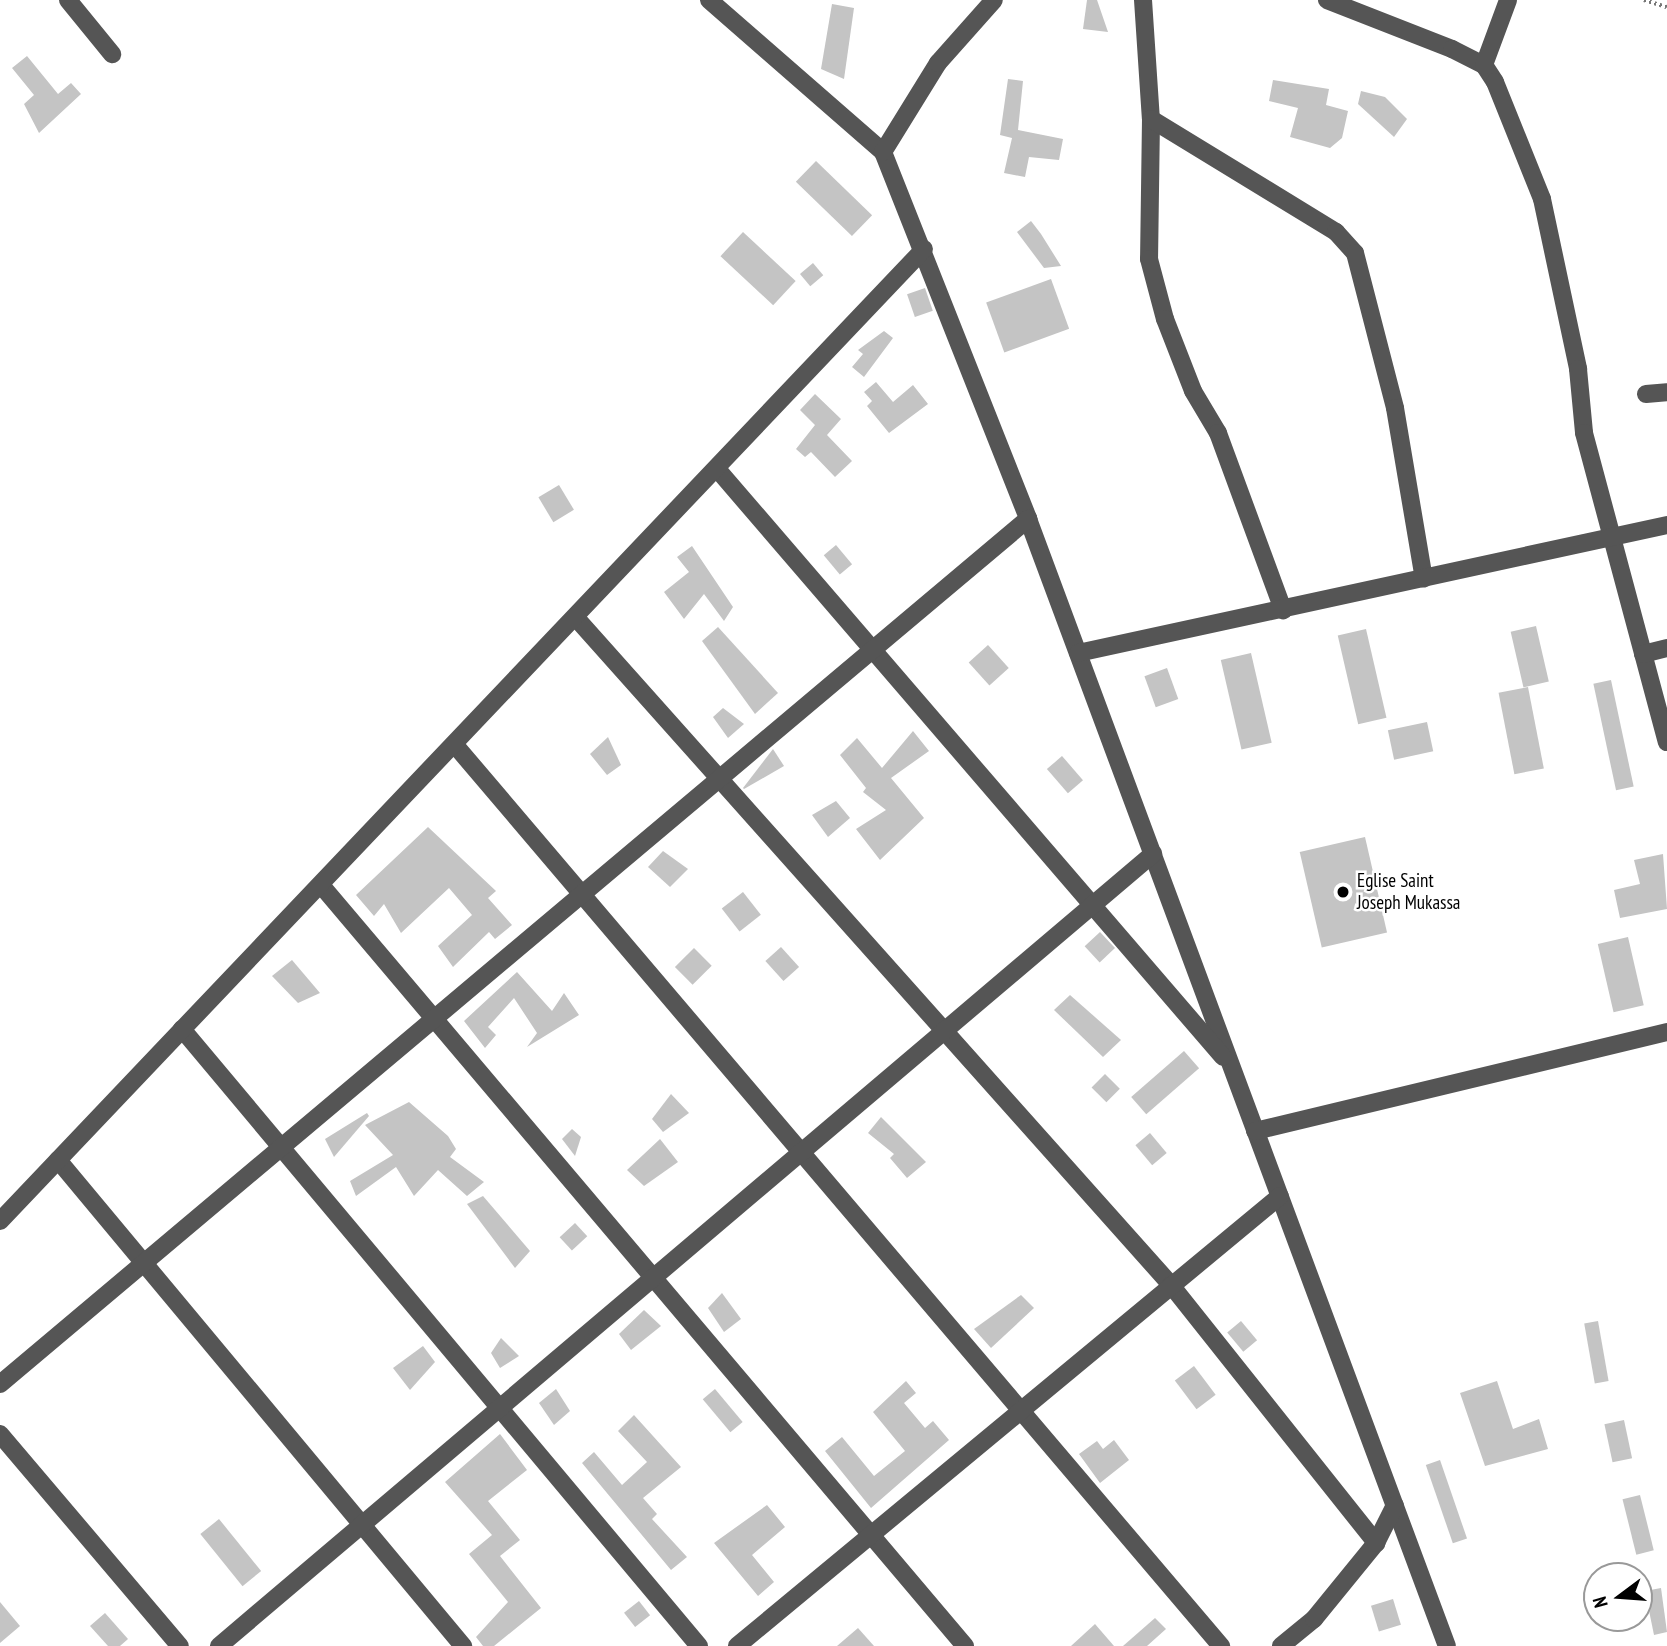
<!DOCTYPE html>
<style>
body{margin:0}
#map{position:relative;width:1667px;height:1646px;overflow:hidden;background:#fff;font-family:"PT Sans Narrow",sans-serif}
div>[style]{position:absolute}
.building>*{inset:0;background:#c4c4c4;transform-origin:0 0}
.path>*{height:3.5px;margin-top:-1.75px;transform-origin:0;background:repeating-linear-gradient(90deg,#777 0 2px,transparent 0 5.5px)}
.minor>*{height:18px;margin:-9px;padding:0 9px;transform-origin:9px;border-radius:9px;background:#555}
.dots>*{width:19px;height:19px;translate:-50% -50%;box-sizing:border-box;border:4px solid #fff;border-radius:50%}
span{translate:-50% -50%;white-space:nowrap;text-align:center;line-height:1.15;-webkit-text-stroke:5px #fff;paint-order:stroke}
.poi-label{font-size:19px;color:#000}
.left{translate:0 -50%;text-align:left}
.north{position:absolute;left:1583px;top:1562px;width:70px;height:70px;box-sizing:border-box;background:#fff;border:2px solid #999;border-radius:50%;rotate:254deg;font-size:19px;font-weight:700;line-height:28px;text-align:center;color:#000}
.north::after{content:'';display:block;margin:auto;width:24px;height:32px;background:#000;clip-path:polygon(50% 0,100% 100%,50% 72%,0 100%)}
</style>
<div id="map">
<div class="building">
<i style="clip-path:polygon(1087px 0,1097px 0,1108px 32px,1083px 29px)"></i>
<i style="clip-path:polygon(832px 4px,854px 8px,844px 79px,821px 69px)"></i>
<i style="clip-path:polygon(27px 56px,58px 94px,71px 83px,81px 94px,39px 133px,24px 104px,34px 95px,12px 68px)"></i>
<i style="clip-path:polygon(1008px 79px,1023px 81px,1018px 130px,1063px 139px,1059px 160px,1029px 157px,1025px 177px,1004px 173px,1012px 138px,1000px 135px)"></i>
<i style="clip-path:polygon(1273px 80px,1329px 89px,1326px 105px,1348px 111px,1342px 138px,1330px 148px,1290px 137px,1298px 108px,1269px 101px)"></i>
<i style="clip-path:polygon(1361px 91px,1385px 97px,1407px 119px,1394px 137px,1358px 104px)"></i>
<i style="left:816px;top:161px;width:78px;height:29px;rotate:44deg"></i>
<i style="clip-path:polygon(1031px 221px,1041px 234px,1061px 266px,1044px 268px,1017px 232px)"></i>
<i style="left:743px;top:232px;width:72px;height:33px;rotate:43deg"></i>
<i style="left:813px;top:263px;width:16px;height:17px;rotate:50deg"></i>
<i style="left:1051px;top:279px;width:53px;height:69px;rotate:70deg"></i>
<i style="left:925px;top:288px;width:24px;height:19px;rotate:71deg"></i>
<i style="clip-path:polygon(884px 331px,893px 338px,864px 377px,852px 367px,863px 354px,858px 350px)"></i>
<i style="clip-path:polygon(876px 382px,893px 402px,913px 385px,928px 404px,889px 433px,867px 406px,872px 401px,864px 392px)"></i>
<i style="clip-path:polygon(815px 394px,841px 419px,827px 435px,852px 461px,835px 477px,811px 452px,805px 457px,796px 449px,815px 425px,800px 410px)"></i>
<i style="left:559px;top:485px;width:29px;height:24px;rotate:59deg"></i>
<i style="left:836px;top:545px;width:25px;height:16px;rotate:50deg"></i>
<i style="clip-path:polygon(692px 546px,733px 607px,724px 621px,704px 594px,684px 619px,664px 592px,689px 572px,677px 557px)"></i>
<i style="left:1536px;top:626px;width:57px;height:26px;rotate:77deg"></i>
<i style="clip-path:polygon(718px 627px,778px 693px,755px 714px,702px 641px)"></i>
<i style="left:1366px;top:629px;width:91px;height:29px;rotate:77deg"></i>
<i style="left:988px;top:645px;width:31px;height:26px;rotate:48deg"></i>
<i style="left:1251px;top:653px;width:92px;height:31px;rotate:77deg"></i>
<i style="left:1167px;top:668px;width:33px;height:24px;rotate:70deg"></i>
<i style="left:1611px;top:680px;width:109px;height:18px;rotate:78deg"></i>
<i style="left:1528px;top:687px;width:83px;height:30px;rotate:79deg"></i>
<i style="clip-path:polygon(723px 708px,744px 724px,728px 738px,713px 717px)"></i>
<i style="left:1427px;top:722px;width:30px;height:40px;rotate:78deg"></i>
<i style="clip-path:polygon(913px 731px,929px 751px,891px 778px,924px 818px,880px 860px,856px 829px,886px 810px,863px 792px,866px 788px,840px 755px,857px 738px,882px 768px)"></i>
<i style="clip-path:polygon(608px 737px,621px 765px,607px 775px,590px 754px)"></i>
<i style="clip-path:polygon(773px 749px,784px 766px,744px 789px,743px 788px)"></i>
<i style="left:1062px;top:756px;width:32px;height:20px;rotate:49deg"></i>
<i style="clip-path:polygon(836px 801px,850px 818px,828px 837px,812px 815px)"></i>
<i style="clip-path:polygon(428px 827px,496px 891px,488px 898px,512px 925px,495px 939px,489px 932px,453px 967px,438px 946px,472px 915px,449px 888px,401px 933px,384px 904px,374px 916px,356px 895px)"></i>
<i style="left:1365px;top:837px;width:98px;height:67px;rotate:77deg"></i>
<i style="clip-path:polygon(663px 851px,688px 869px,670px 887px,648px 867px)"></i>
<i style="clip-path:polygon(1663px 854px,1667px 909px,1620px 918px,1614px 890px,1640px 884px,1634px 860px)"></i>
<i style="left:743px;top:892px;width:29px;height:27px;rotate:52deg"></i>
<i style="left:1100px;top:932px;width:22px;height:21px;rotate:47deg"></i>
<i style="left:1628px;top:937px;width:70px;height:31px;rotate:77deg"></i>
<i style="left:781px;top:947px;width:27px;height:21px;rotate:48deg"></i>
<i style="left:694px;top:948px;width:25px;height:27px;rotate:45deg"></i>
<i style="clip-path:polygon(292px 960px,320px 993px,298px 1003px,272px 976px)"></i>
<i style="clip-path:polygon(517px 972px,552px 1011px,564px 993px,579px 1015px,527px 1047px,537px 1033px,514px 998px,488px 1027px,496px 1035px,485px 1048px,464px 1021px)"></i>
<i style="clip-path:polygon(1070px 995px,1121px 1040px,1103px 1057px,1054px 1010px)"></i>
<i style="left:1184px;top:1051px;width:23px;height:70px;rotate:49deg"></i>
<i style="left:1105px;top:1074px;width:21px;height:19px;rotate:45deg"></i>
<i style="clip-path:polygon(671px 1094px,689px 1113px,663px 1132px,652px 1119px)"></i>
<i style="clip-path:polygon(409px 1102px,448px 1136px,456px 1149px,450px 1157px,484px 1182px,467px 1196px,438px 1170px,414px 1196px,396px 1167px,356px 1196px,350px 1181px,393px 1155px,365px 1125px)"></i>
<i style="clip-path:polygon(367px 1113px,369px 1116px,334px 1157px,325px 1139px)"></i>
<i style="clip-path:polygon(881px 1117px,926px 1162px,907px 1178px,890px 1158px,894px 1154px,868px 1133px)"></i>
<i style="clip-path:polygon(572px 1129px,581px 1137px,575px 1156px,562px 1139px)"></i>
<i style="left:1150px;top:1133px;width:26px;height:19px;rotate:50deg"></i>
<i style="clip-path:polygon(660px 1139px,678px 1162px,644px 1186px,627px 1170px)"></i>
<i style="clip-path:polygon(483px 1196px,530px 1251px,515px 1268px,467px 1204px)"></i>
<i style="left:575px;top:1223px;width:18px;height:21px;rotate:47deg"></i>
<i style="clip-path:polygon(722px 1293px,741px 1319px,724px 1332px,708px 1308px)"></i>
<i style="clip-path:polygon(1021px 1295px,1034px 1308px,991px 1348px,974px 1329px)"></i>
<i style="clip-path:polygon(644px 1310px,661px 1326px,631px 1350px,619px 1334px)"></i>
<i style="left:1241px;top:1321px;width:25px;height:18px;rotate:50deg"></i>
<i style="left:1598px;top:1321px;width:61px;height:14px;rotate:80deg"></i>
<i style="clip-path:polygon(501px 1338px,519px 1356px,500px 1368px,491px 1353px)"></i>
<i style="clip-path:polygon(423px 1346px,435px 1362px,410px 1390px,393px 1368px)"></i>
<i style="left:1194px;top:1366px;width:36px;height:24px;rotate:53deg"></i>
<i style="clip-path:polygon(906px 1381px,916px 1393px,904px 1403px,925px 1428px,933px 1421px,949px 1440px,871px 1508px,825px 1451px,842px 1437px,874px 1476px,905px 1451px,873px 1412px)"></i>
<i style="clip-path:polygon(1497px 1381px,1513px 1429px,1539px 1419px,1548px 1449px,1485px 1466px,1460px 1393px)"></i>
<i style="clip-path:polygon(556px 1389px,570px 1411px,554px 1425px,539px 1403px)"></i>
<i style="left:715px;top:1389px;width:43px;height:16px;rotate:50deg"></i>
<i style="clip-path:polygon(634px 1415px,681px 1467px,643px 1498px,657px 1514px,652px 1519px,687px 1557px,671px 1570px,582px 1463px,594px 1452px,622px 1485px,647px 1462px,618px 1431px)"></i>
<i style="left:1624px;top:1420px;width:39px;height:20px;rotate:78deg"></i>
<i style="clip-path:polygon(500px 1434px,527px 1470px,488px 1501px,520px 1540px,500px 1556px,541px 1608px,494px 1646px,483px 1646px,476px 1637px,508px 1602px,469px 1554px,492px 1535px,445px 1482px)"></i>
<i style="clip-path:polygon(1114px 1440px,1129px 1460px,1100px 1483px,1079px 1454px,1097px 1441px,1103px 1449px)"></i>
<i style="left:1440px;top:1460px;width:83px;height:15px;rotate:71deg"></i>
<i style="left:1640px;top:1495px;width:57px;height:18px;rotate:76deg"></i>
<i style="clip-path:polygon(767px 1505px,785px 1527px,752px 1555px,774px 1582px,758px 1596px,714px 1543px)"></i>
<i style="left:219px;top:1519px;width:67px;height:24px;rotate:51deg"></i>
<i style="clip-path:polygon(1661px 1588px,1667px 1632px,1654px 1635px,1645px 1591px)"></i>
<i style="left:1393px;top:1599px;width:27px;height:23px;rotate:73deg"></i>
<i style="left:639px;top:1601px;width:18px;height:19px;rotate:52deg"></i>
<i style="clip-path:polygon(0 1602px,20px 1626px,0 1643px)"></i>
<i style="clip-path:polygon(105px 1613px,128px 1639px,120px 1646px,108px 1646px,90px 1626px)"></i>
<i style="clip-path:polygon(1155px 1618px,1166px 1629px,1147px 1646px,1123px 1646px)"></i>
<i style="clip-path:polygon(1095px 1624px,1114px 1646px,1071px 1646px)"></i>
<i style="clip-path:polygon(858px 1628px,874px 1646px,837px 1646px)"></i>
</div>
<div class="path">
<i style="left:1644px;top:0;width:24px;rotate:17deg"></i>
</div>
<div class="minor">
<i style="left:68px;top:0;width:70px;rotate:50.8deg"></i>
<i style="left:709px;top:0;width:231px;rotate:41.1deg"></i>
<i style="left:883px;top:152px;width:395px;rotate:68.4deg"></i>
<i style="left:1028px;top:519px;width:1202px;rotate:69.61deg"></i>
<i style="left:1143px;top:0;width:119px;rotate:86.2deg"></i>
<i style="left:1151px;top:119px;width:140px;rotate:90.8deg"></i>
<i style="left:1149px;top:259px;width:62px;rotate:75.1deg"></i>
<i style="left:1165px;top:319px;width:77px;rotate:68.7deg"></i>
<i style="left:1193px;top:391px;width:49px;rotate:59.2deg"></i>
<i style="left:1218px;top:433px;width:189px;rotate:69.8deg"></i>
<i style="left:1327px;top:0;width:134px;rotate:21.4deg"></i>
<i style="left:1452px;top:49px;width:36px;rotate:27deg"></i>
<i style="left:1484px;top:65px;width:20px;rotate:57deg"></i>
<i style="left:1495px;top:82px;width:126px;rotate:68.1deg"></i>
<i style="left:1542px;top:199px;width:174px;rotate:78deg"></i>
<i style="left:1578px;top:369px;width:64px;rotate:84.6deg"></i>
<i style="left:1584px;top:433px;width:320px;rotate:75deg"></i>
<i style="left:1484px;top:65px;width:69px;rotate:-69.7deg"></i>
<i style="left:1151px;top:119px;width:217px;rotate:31.4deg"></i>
<i style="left:1336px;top:232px;width:28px;rotate:48deg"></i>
<i style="left:1355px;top:253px;width:160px;rotate:75.5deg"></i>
<i style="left:1395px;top:408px;width:173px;rotate:80.4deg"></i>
<i style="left:883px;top:152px;width:105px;rotate:-58.3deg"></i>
<i style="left:938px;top:63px;width:84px;rotate:-48.4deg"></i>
<i style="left:1646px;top:394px;width:21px;rotate:-5deg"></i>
<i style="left:718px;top:470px;width:774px;rotate:49.29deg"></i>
<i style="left:577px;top:619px;width:892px;rotate:48.27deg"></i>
<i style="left:1171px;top:1285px;width:330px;rotate:51.5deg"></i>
<i style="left:1078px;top:653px;width:603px;rotate:-12.26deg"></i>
<i style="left:1643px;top:654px;width:25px;rotate:-14deg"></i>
<i style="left:455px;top:745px;width:1183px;rotate:49.63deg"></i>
<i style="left:321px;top:885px;width:997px;rotate:49.76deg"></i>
<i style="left:182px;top:1029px;width:805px;rotate:50.04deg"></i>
<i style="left:1255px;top:1131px;width:424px;rotate:-13.5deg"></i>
<i style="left:58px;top:1160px;width:633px;rotate:50.19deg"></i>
<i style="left:0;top:1221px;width:1341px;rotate:-46.45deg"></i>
<i style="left:0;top:1384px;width:1344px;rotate:-40.08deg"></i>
<i style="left:0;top:1434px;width:278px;rotate:49.7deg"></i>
<i style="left:219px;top:1646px;width:1225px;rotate:-40.3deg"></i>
<i style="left:737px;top:1646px;width:705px;rotate:-39.65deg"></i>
<i style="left:1281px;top:1646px;width:43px;rotate:-39.3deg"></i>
<i style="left:1314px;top:1619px;width:98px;rotate:-50.8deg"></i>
<i style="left:1376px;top:1543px;width:42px;rotate:-63.4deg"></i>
</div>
<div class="dots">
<i style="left:1343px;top:892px;background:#000"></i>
</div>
<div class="poi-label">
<span class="left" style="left:1357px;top:892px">Eglise Saint<br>Joseph Mukassa</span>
</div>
<div class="north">N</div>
</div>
